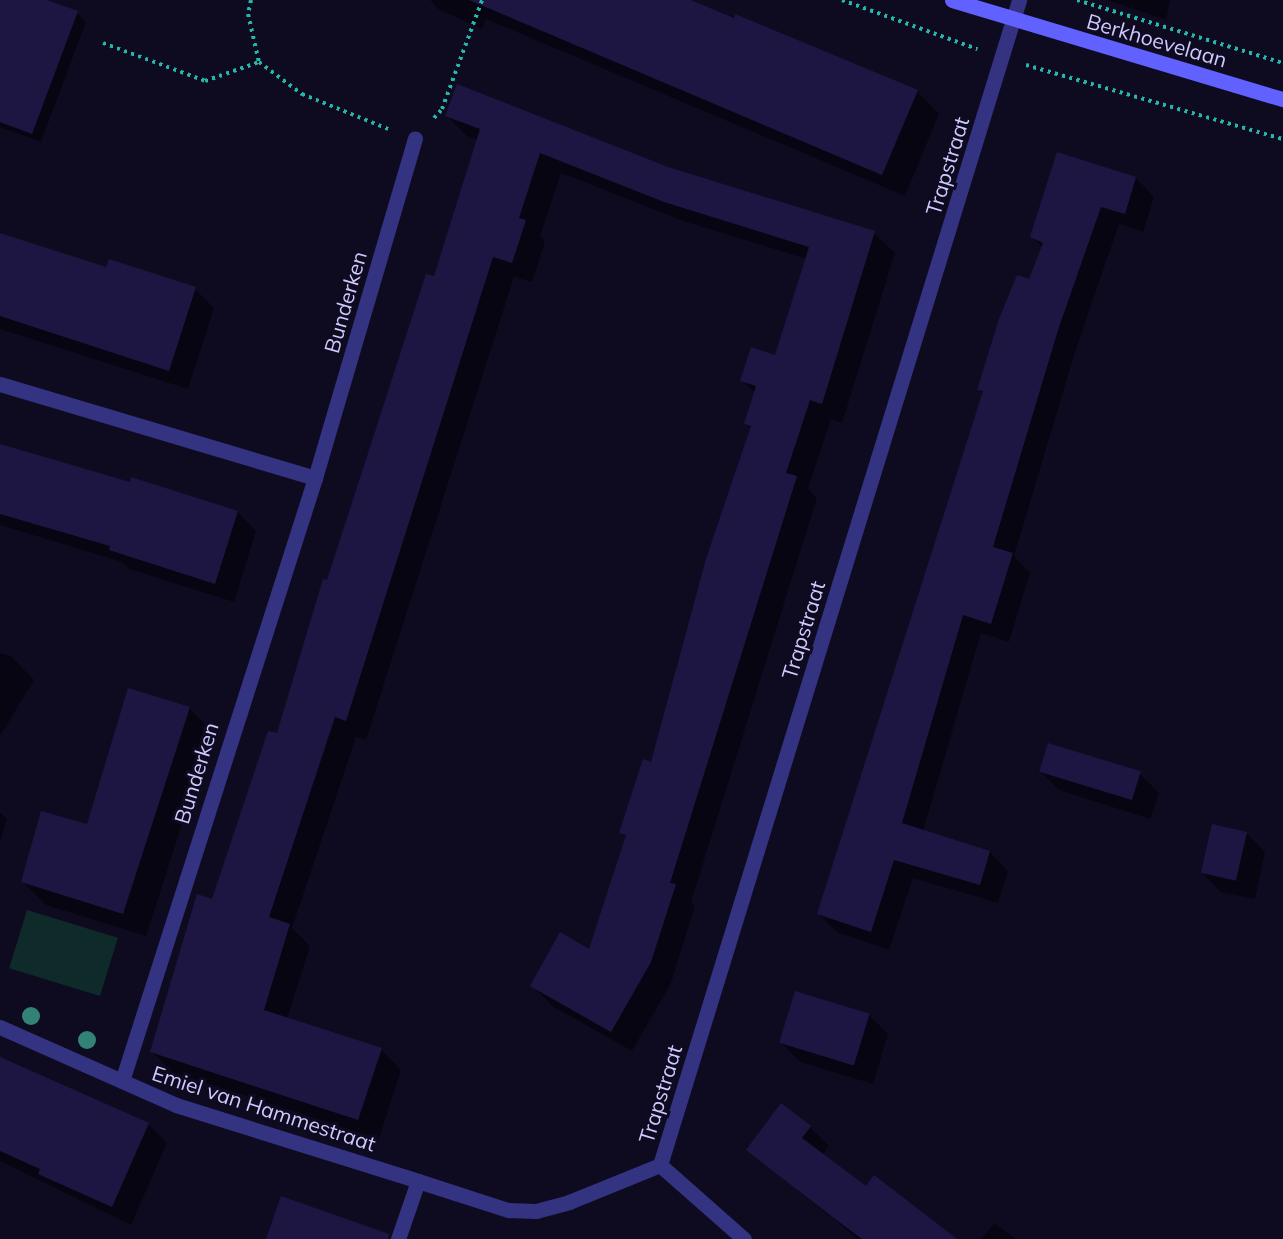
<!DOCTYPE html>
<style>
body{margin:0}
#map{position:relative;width:1283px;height:1239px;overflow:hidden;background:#0e0b20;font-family:Mulish,sans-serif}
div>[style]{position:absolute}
.green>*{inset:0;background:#0e2a29;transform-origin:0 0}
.shadow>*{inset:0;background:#0007}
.building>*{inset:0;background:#1e1642;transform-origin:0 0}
.path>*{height:4px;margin-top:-2px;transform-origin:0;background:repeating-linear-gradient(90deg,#26b7ab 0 3px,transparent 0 7.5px)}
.minor>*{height:15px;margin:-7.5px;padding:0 7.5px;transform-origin:7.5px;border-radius:7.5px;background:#343382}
.secondary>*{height:15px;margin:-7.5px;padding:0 7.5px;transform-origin:7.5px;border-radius:7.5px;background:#6161ff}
.trees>*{width:18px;height:18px;margin:-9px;border-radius:50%;background:#328376}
span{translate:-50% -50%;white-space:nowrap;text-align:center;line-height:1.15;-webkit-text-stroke:6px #0e0b20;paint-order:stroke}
.street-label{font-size:21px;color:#cfcaff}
</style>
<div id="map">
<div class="green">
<i style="left:27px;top:910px;width:95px;height:61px;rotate:17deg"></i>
</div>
<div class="shadow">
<i style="clip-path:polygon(0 0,43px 0,77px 13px,86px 22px,41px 142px,0 127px)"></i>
<i style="clip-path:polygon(430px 0,691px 0,917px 91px,939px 114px,905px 196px,486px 19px,482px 29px,438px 9px)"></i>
<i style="clip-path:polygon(1107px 0,1170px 0,1166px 20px)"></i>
<i style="clip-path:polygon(447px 116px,668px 169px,874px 233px,895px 253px,842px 423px,831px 419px,808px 489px,817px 498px,691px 902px,695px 906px,671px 983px,632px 1051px,552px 1006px,532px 985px,590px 951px,627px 838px,621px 832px,652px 764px,752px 430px,746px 424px,755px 393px,742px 380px,776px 357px,807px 259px,686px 222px,561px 173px,540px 236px,545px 242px,532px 282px,514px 277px,366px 740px,356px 737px,292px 928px,310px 946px,287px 1019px,381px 1049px,401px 1070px,379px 1139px,172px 1072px,152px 1052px,278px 735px,435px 278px,478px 140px,467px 136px)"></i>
<i style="clip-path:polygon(1136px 178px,1154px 197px,1143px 232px,1119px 224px,1076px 349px,1014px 556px,1030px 573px,1009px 642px,981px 633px,923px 831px,990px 852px,1008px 871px,998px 903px,913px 878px,889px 950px,837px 932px,818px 914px,983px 394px,979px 389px,1043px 248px,1032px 237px)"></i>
<i style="clip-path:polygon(0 233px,107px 269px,195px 289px,214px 308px,188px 389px,0 329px)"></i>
<i style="clip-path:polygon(0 446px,237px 512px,256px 531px,234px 602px,129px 569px,122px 562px,0 525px)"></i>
<i style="clip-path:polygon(0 653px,11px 656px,34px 680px,0 736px)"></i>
<i style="clip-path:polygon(189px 708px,212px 731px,146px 936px,46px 905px,23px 882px,88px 826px)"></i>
<i style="clip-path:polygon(1040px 771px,1140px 774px,1159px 793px,1150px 819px,1059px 790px)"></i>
<i style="clip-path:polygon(0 812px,7px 819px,0 842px)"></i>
<i style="clip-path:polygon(1246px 833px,1265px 852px,1255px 899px,1221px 892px,1202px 873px)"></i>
<i style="clip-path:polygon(869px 1015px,888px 1034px,873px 1084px,800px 1062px,781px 1043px)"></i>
<i style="clip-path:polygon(0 1058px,148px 1124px,167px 1143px,131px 1225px,0 1161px)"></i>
<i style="clip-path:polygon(810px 1127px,829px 1146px,822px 1155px,866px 1188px,954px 1239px,858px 1239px,748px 1150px)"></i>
<i style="clip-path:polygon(994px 1223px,1016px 1239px,982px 1239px)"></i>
</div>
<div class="building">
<i style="clip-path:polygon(0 0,47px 0,78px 11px,32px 134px,0 122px)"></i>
<i style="clip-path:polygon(469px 0,691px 0,734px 18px,735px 14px,918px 90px,882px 175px)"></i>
<i style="clip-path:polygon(457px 84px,668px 167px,875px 231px,822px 404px,810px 400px,786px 473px,797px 476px,670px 883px,676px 884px,651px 962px,611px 1032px,530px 986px,560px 932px,589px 949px,626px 835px,619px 833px,643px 759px,651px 762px,706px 559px,751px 426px,744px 424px,756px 386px,740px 381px,751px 347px,775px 355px,809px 247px,664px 202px,540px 153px,519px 218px,526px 220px,512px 263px,493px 257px,346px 721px,335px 717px,269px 917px,290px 924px,264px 1010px,382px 1048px,358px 1120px,150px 1052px,197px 894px,212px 899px,268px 731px,277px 733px,323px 579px,327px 580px,426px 274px,434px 276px,480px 129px,445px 116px)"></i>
<i style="clip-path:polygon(1057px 152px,1136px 177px,1125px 214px,1101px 207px,1058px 330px,993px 547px,1013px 553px,991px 624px,963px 615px,902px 823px,990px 851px,980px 885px,894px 860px,871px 932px,817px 914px,983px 391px,977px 390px,999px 319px,1017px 275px,1029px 279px,1043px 243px,1030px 237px)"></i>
<i style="clip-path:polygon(0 233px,106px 267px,109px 259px,196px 287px,169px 371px,0 316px)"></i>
<i style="clip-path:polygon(0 444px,130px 482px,131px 477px,238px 511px,215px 584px,109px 550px,110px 546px,0 514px)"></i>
<i style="clip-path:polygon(128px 688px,190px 707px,123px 914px,21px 882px,41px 811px,87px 824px)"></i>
<i style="left:1048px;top:743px;width:97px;height:30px;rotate:17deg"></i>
<i style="left:1212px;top:824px;width:36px;height:50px;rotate:13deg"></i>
<i style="left:795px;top:991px;width:78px;height:54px;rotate:17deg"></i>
<i style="clip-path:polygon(0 1057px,149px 1123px,112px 1207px,38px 1174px,40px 1169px,0 1151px)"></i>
<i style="clip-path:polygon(781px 1103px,811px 1126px,802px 1138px,866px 1186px,874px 1175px,957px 1239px,862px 1239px,839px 1222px,746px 1150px)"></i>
<i style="clip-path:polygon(281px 1196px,389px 1234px,388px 1239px,266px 1239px)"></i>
</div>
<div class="path">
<i style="left:251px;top:0;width:14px;rotate:102deg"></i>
<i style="left:248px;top:14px;width:49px;rotate:77.1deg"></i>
<i style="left:259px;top:62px;width:54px;rotate:36.7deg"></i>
<i style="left:302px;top:94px;width:93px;rotate:22.1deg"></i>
<i style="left:842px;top:0;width:144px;rotate:19.9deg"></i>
<i style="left:1077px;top:0;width:215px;rotate:17deg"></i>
<i style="left:103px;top:43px;width:109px;rotate:20.4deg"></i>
<i style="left:205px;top:81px;width:57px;rotate:-19.4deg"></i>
<i style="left:1026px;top:65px;width:267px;rotate:16.1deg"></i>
<i style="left:434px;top:118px;width:12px;rotate:-48deg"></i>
<i style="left:442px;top:109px;width:116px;rotate:-69.8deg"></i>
</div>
<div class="minor">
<i style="left:0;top:384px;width:329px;rotate:16.6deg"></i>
<i style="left:0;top:1027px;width:193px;rotate:23.9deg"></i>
<i style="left:176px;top:1105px;width:254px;rotate:17.4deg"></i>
<i style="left:122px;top:1081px;width:633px;rotate:-72.25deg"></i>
<i style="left:315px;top:478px;width:354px;rotate:-73.6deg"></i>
<i style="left:660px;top:1165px;width:1219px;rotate:-72.87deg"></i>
<i style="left:660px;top:1165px;width:112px;rotate:41.4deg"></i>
<i style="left:398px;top:1239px;width:61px;rotate:-71deg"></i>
<i style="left:418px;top:1181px;width:95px;rotate:17.9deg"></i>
<i style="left:508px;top:1210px;width:28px;rotate:2deg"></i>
<i style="left:536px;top:1211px;width:34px;rotate:-15deg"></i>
<i style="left:569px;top:1202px;width:98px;rotate:-22.1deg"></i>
</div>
<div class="secondary">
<i style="left:952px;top:0;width:345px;rotate:16.7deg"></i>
</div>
<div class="trees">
<i style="left:31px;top:1016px"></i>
<i style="left:87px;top:1040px"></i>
</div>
<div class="street-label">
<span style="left:1157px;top:40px;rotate:16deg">Berkhoevelaan</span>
<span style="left:947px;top:166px;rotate:-73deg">Trapstraat</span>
<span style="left:345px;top:302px;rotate:-74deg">Bunderken</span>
<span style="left:803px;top:630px;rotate:-73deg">Trapstraat</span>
<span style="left:196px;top:773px;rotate:-73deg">Bunderken</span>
<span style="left:660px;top:1094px;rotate:-73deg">Trapstraat</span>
<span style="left:264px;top:1108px;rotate:18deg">Emiel van Hammestraat</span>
</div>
</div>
